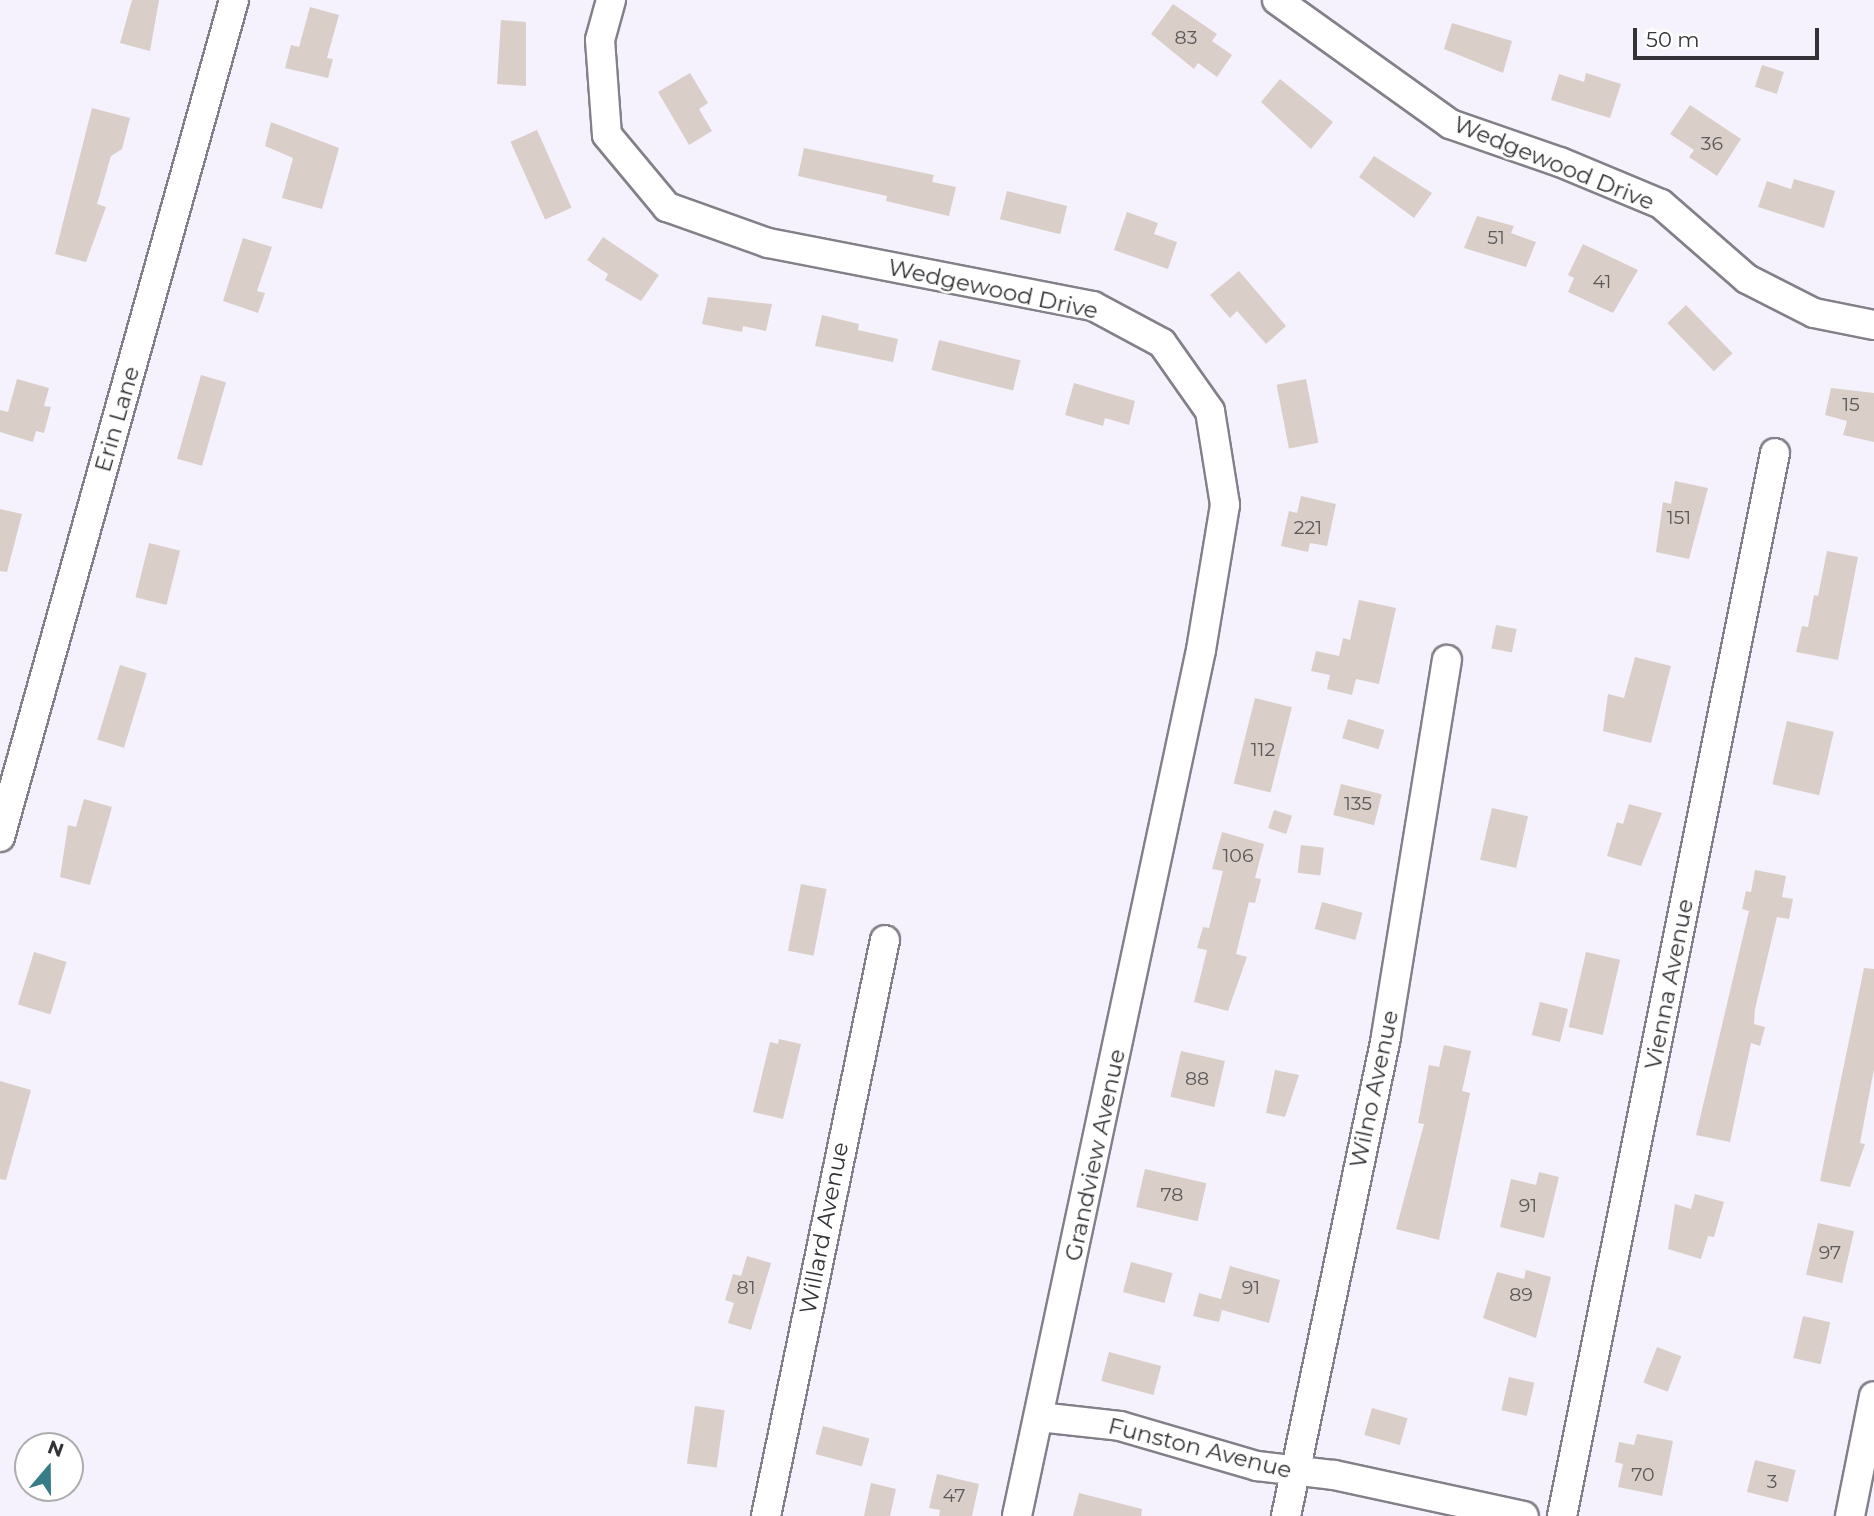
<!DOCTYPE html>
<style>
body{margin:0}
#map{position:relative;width:1874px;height:1516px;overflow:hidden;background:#f5f2fd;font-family:Montserrat,sans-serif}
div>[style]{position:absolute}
.building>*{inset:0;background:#d9cfc8;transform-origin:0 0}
.roads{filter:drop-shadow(2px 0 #83808a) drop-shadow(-2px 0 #83808a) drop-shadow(0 2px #83808a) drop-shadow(0 -2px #83808a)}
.minor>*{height:28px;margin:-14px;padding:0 14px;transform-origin:14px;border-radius:14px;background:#fff}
span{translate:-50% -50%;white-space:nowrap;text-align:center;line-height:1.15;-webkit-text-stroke:5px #fff;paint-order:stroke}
.number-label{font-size:19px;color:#5c595a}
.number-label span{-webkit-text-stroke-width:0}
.street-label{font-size:23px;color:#333236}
.north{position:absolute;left:14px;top:1432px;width:70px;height:70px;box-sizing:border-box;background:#fff;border:2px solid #adadaf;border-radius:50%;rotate:20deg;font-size:19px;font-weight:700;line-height:28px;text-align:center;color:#333236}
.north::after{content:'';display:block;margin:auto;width:24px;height:32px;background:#367d87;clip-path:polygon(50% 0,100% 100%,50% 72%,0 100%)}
.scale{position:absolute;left:1633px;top:28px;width:186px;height:32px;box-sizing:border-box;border:4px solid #333236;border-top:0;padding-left:9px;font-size:21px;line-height:24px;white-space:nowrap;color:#333236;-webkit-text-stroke:5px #fff;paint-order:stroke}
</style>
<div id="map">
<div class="building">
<i style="clip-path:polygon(132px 0,159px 0,150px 51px,120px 43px)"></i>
<i style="clip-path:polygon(1173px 4px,1217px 34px,1212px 41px,1232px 55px,1217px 77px,1198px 63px,1194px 69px,1151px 34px)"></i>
<i style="clip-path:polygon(310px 7px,339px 15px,327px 58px,333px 59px,328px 78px,285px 68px,291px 45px,299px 47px)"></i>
<i style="clip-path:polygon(501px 20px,526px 22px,526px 86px,497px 84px)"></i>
<i style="clip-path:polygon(1452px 23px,1512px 41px,1503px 73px,1444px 49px)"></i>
<i style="left:1762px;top:65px;width:23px;height:23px;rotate:18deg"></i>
<i style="clip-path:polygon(690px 73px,708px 103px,699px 109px,712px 131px,689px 145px,658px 92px)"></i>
<i style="clip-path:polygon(1586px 73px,1621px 84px,1610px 118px,1551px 100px,1559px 74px,1584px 82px)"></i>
<i style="clip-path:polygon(1280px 79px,1333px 122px,1311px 149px,1261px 102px)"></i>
<i style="clip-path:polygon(1690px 105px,1741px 139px,1717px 176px,1689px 157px,1694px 150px,1670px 134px)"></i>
<i style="clip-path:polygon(92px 108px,130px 118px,122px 149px,111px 156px,97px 204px,106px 207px,86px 262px,55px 254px)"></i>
<i style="clip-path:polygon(271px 122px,339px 148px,322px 209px,282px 198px,293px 158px,265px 146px)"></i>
<i style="left:537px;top:130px;width:85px;height:29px;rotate:66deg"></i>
<i style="clip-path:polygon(804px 148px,934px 175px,932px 182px,956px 187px,949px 216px,886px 201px,887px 196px,798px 176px)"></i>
<i style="clip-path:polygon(1374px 156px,1432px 193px,1414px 218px,1359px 177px)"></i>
<i style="clip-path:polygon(1794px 179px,1835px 191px,1824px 228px,1758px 207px,1767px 181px,1791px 189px)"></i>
<i style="left:1007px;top:191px;width:62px;height:29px;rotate:14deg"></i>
<i style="clip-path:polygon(1127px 212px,1158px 223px,1154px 234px,1177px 242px,1168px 269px,1114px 250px)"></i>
<i style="clip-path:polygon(1477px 216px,1514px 226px,1511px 233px,1536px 242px,1526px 267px,1464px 248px)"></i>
<i style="clip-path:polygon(603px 237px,659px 275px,641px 301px,605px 280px,608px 274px,587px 260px)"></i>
<i style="clip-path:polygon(243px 238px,272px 247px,257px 291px,265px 293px,258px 313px,223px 301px)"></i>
<i style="clip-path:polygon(1583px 244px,1638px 270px,1613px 313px,1568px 292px,1574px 278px,1568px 275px)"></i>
<i style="clip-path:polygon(1239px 271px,1286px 326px,1266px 344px,1237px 311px,1230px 318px,1210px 295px)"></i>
<i style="clip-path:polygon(708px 297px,772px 304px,766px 331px,743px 326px,742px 332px,702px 324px)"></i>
<i style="left:1686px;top:305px;width:67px;height:26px;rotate:46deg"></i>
<i style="clip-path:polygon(822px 315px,859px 324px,858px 330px,898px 339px,893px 362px,815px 346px)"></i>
<i style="left:939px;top:340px;width:84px;height:31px;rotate:14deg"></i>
<i style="left:201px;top:375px;width:26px;height:87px;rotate:16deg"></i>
<i style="clip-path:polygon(17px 379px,49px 388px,44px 406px,51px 407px,44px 433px,36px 431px,33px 442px,0 432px,0 410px,8px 412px)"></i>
<i style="left:1306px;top:379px;width:65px;height:30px;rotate:79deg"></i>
<i style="clip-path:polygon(1074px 383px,1135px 401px,1129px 425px,1105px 418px,1103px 426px,1065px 415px)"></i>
<i style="clip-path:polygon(1831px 388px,1874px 393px,1874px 442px,1843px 435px,1847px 421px,1825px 415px)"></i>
<i style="clip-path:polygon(1675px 481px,1708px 488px,1689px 559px,1656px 552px,1663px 502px,1671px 504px)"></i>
<i style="clip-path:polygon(1301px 496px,1336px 504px,1327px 546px,1310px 543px,1308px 552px,1281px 546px,1289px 511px,1297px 513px)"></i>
<i style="clip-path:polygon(0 509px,22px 514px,7px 572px,0 571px)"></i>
<i style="left:149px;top:543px;width:32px;height:56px;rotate:14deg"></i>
<i style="clip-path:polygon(1827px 551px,1858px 557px,1838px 660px,1796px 652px,1802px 626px,1808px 627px,1814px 595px,1818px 596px)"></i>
<i style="clip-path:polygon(1359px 600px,1396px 608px,1379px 684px,1356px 679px,1352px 695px,1327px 689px,1330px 675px,1311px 671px,1316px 651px,1339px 656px,1343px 638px,1350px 640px)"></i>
<i style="left:1496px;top:625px;width:21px;height:24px;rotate:11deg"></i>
<i style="clip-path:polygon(1635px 657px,1671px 666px,1651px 743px,1603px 731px,1608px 694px,1624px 698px)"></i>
<i style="left:120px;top:665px;width:28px;height:78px;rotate:17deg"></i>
<i style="left:1255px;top:698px;width:38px;height:88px;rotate:14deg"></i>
<i style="left:1348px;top:719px;width:38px;height:20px;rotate:17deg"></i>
<i style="left:1787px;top:721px;width:48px;height:65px;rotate:13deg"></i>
<i style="left:1341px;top:784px;width:42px;height:32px;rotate:14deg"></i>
<i style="clip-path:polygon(84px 799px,112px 807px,90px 885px,60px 877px,68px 825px,76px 827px)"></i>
<i style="clip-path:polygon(1629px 804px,1662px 813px,1641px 866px,1607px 856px,1617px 822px,1623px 824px)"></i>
<i style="left:1492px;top:808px;width:37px;height:53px;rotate:13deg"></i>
<i style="left:1274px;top:810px;width:19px;height:19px;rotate:18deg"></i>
<i style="clip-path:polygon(1222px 832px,1264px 844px,1255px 878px,1261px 879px,1255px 903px,1249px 902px,1236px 954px,1247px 957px,1228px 1011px,1194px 1002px,1207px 950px,1197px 948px,1203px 927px,1209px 928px,1223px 871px,1212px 869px)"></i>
<i style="left:1301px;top:845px;width:23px;height:28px;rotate:7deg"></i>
<i style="clip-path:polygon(1755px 870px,1786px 876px,1782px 897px,1793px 899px,1789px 919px,1777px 917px,1755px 1009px,1754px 1024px,1765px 1027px,1760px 1046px,1751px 1043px,1730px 1142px,1696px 1135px,1749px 911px,1742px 909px,1746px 891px,1751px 892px)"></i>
<i style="left:801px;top:884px;width:26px;height:68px;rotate:11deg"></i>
<i style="left:1322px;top:902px;width:42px;height:28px;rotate:15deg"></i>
<i style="left:34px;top:952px;width:34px;height:55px;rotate:17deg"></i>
<i style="left:1586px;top:952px;width:35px;height:77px;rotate:13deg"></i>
<i style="clip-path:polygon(1864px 968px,1874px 969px,1874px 1069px,1860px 1143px,1865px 1144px,1850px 1187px,1820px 1181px)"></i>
<i style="left:1540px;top:1002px;width:29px;height:34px;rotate:14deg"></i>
<i style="clip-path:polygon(779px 1039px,801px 1044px,783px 1119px,753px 1112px,770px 1042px,778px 1044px)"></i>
<i style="clip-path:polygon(1444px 1045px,1471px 1051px,1462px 1091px,1470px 1093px,1439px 1240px,1396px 1229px,1424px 1124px,1418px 1123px,1429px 1065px,1439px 1067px)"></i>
<i style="left:1181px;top:1051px;width:45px;height:47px;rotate:13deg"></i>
<i style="clip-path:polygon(1275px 1070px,1299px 1075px,1285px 1117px,1266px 1113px)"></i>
<i style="clip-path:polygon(0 1081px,31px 1090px,6px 1180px,0 1179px)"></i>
<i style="left:1145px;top:1169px;width:63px;height:39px;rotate:13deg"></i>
<i style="clip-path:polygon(1539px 1172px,1559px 1177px,1544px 1238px,1500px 1227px,1511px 1179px,1536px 1185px)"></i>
<i style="clip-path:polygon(1695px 1194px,1724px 1202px,1714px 1237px,1708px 1236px,1701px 1259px,1668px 1249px,1675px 1204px,1691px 1209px)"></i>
<i style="left:1818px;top:1223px;width:37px;height:53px;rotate:13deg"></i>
<i style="clip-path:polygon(747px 1256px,771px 1263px,751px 1330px,728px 1323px,734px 1303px,725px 1300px,733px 1274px,741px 1276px)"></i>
<i style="left:1131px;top:1262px;width:43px;height:31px;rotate:15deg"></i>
<i style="clip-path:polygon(1230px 1266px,1280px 1280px,1269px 1323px,1222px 1310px,1219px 1322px,1193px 1316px,1199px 1293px,1221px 1299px)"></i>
<i style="clip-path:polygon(1526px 1270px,1551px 1277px,1536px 1338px,1483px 1318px,1497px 1272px,1524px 1279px)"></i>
<i style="left:1803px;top:1316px;width:28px;height:43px;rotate:13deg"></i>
<i style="left:1657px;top:1347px;width:26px;height:38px;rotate:21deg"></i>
<i style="left:1109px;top:1352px;width:54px;height:30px;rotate:15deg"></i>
<i style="left:1509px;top:1377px;width:26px;height:34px;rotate:13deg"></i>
<i style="left:695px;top:1406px;width:30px;height:58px;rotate:8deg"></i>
<i style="left:1372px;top:1408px;width:37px;height:28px;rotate:16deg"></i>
<i style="left:823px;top:1426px;width:48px;height:29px;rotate:15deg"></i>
<i style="clip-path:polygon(1637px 1434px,1673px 1441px,1662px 1496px,1618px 1487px,1623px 1464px,1615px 1462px,1619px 1442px,1634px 1445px)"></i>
<i style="left:1755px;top:1460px;width:42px;height:33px;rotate:14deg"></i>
<i style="clip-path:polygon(937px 1474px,979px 1484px,972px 1516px,939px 1516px,940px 1510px,929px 1508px)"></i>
<i style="clip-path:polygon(871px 1483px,896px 1489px,890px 1516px,864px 1516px)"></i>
<i style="clip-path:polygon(1079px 1493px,1142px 1509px,1141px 1516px,1073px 1516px)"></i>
</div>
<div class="roads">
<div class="minor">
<i style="left:611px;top:0;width:41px;rotate:105.4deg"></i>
<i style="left:600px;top:40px;width:95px;rotate:85.8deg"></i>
<i style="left:607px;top:135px;width:94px;rotate:50.2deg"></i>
<i style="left:667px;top:207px;width:107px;rotate:19.6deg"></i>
<i style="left:768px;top:243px;width:331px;rotate:11deg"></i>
<i style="left:1093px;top:306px;width:78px;rotate:28.2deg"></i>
<i style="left:1162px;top:343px;width:83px;rotate:54.8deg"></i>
<i style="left:1210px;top:411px;width:95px;rotate:80.9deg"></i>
<i style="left:1225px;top:505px;width:147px;rotate:99.4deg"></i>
<i style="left:1201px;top:650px;width:885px;rotate:102deg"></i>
<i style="left:1277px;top:0;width:213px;rotate:35.6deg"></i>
<i style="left:1450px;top:124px;width:116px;rotate:19.1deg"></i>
<i style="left:1560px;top:162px;width:109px;rotate:22.6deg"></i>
<i style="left:1661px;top:204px;width:114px;rotate:41.1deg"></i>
<i style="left:1747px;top:279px;width:75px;rotate:26.9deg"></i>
<i style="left:1814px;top:313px;width:61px;rotate:11.3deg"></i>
<i style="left:0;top:837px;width:869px;rotate:-74.38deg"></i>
<i style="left:1039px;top:1417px;width:81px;rotate:6.3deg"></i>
<i style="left:1120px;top:1426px;width:143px;rotate:16.3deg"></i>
<i style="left:1257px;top:1466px;width:78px;rotate:6.7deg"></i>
<i style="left:1334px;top:1475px;width:194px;rotate:12.2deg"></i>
<i style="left:766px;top:1516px;width:588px;rotate:-78.33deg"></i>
<i style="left:1286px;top:1516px;width:490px;rotate:-78.2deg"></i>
<i style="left:1386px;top:1036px;width:381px;rotate:-80.8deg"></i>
<i style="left:1562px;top:1516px;width:1084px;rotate:-78.67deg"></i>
<i style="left:1850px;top:1516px;width:122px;rotate:-78.7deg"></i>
</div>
</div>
<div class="number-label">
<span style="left:1186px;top:38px">83</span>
<span style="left:1712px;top:144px">36</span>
<span style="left:1496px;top:238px">51</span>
<span style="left:1602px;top:282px">41</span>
<span style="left:1851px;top:405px">15</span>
<span style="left:1679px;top:518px">151</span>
<span style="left:1308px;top:528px">221</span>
<span style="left:1263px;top:750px">112</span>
<span style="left:1358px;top:804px">135</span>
<span style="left:1238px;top:856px">106</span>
<span style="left:1197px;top:1079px">88</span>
<span style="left:1172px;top:1195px">78</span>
<span style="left:1528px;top:1206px">91</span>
<span style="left:1830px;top:1253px">97</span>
<span style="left:746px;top:1288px">81</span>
<span style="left:1251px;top:1288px">91</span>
<span style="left:1521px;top:1295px">89</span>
<span style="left:1643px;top:1475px">70</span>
<span style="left:1772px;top:1482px">3</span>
<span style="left:954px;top:1496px">47</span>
</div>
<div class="street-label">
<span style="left:1554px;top:163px;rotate:22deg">Wedgewood Drive</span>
<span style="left:993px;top:289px;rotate:12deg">Wedgewood Drive</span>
<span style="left:117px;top:419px;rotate:-74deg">Erin Lane</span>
<span style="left:1669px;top:984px;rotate:-79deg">Vienna Avenue</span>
<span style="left:1374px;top:1089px;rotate:-78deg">Wilno Avenue</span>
<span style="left:1095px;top:1155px;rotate:-78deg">Grandview Avenue</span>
<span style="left:824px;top:1228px;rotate:-79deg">Willard Avenue</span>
<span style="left:1200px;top:1448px;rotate:14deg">Funston Avenue</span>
</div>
<div class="north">N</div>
<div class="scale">50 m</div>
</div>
